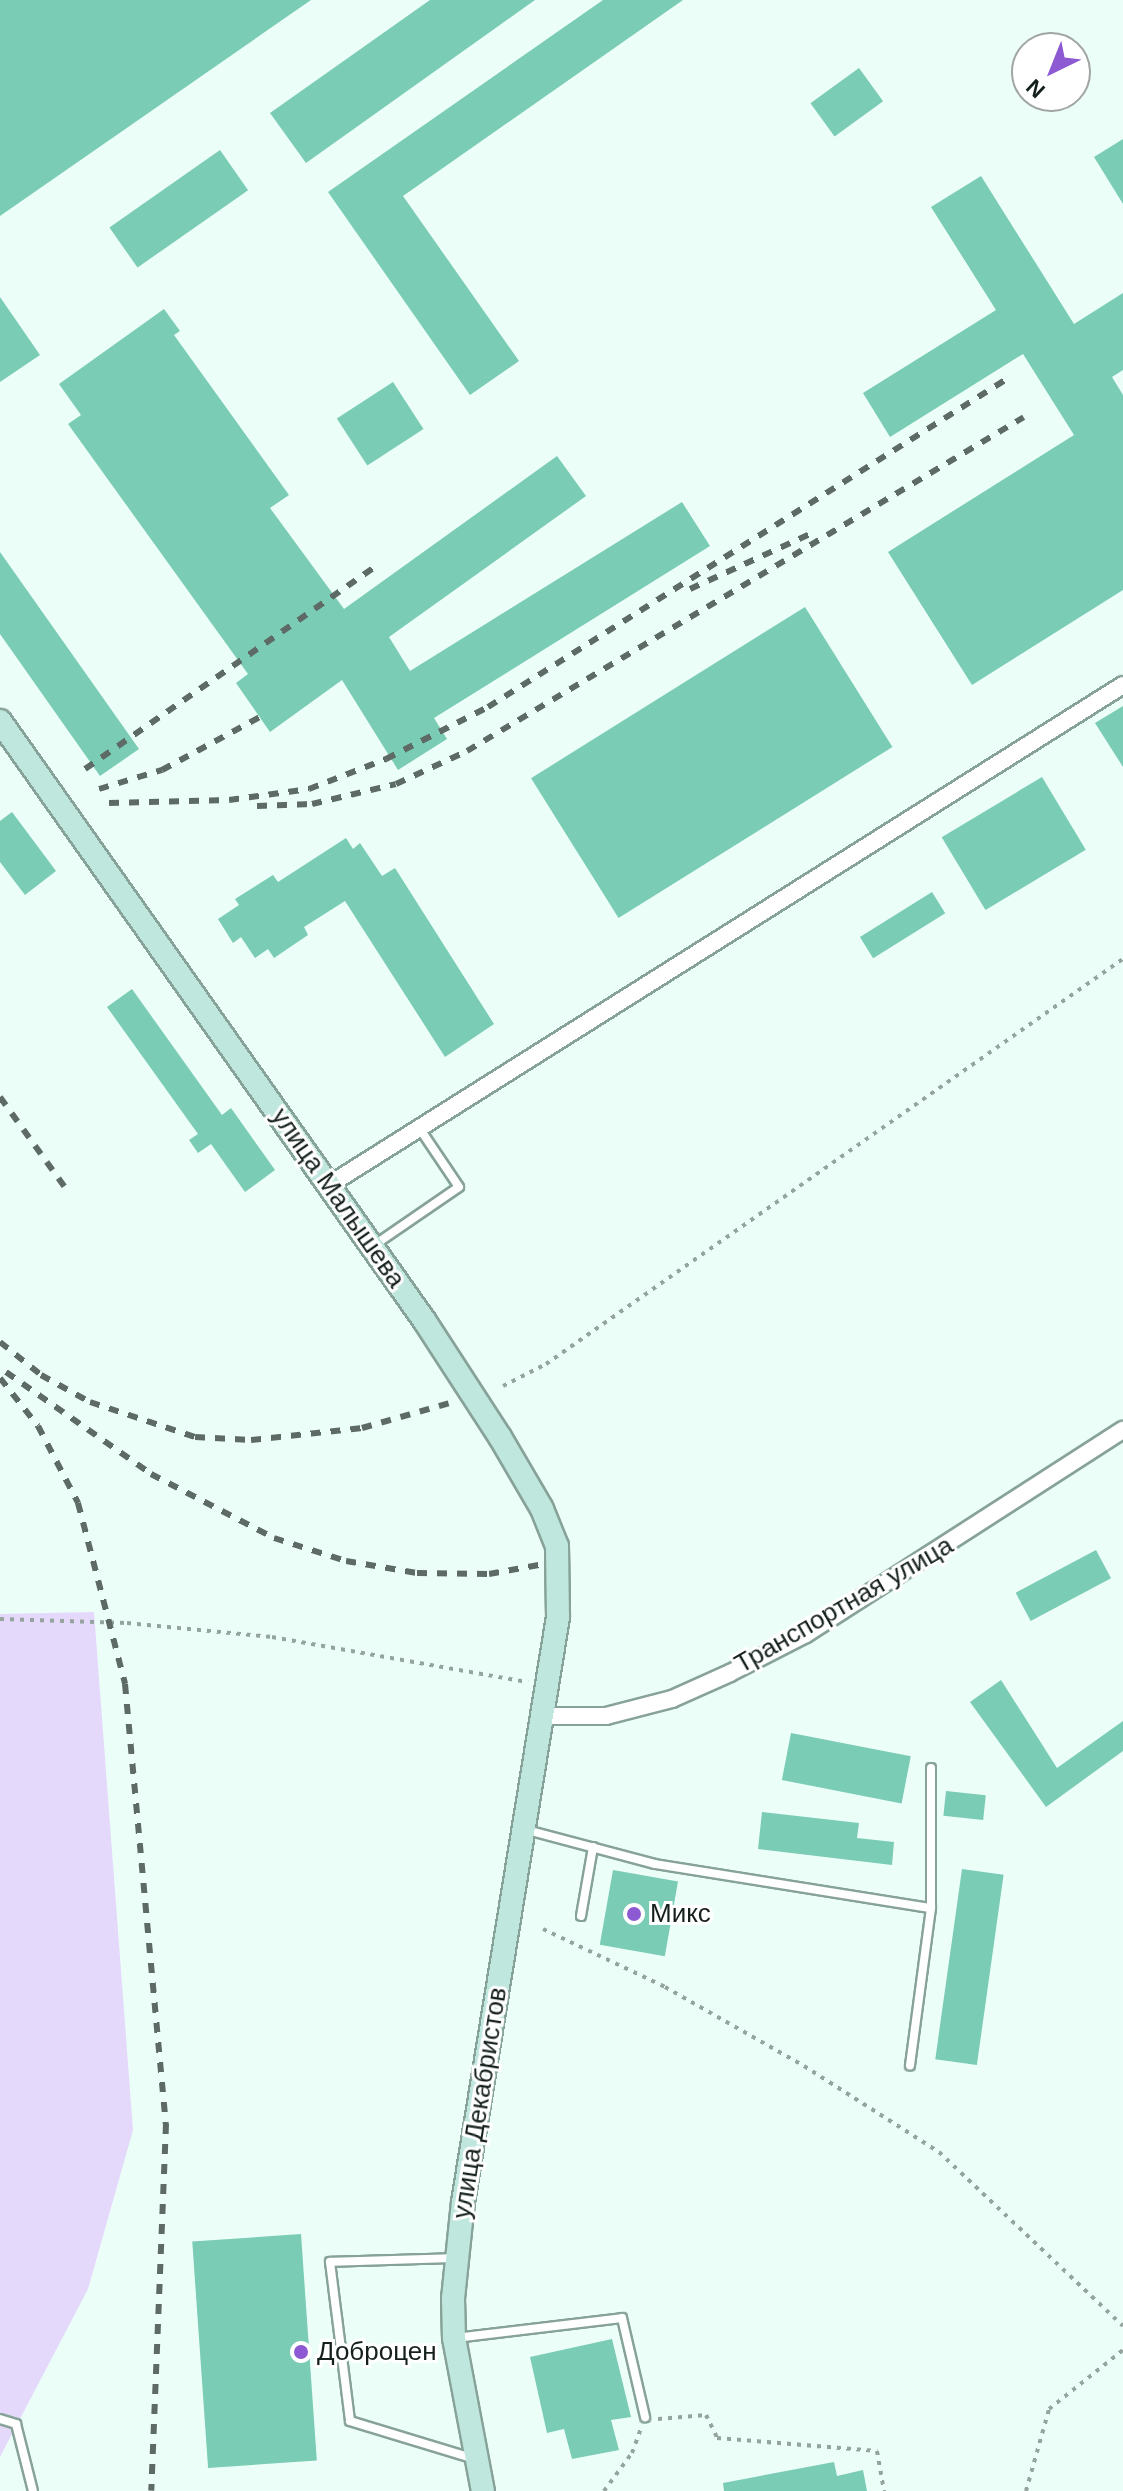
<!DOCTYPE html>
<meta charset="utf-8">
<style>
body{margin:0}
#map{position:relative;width:1123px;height:2491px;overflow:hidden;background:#ecfef8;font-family:Arial,sans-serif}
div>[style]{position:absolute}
.green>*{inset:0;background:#e4d8fb}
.building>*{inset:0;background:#7accb5;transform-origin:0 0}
.path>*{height:4px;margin-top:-2px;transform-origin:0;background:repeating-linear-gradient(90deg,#95a49f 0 4px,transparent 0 10px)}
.roads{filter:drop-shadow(2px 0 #87a299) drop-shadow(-2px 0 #87a299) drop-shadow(0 2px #87a299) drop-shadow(0 -2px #87a299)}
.service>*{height:8px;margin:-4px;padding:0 4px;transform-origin:4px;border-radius:4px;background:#fff}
.minor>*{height:16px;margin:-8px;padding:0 8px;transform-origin:8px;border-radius:8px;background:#fff}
.secondary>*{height:22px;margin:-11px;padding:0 11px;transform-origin:11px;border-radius:11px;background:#c0e7de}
.rail>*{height:6px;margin-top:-3px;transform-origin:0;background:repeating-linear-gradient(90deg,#5d6a66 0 10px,transparent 0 20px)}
.dots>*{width:22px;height:22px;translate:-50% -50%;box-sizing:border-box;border:4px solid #fff;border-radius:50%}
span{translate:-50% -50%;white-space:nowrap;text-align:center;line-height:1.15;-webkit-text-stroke:6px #fff;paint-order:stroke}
.street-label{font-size:26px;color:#15201c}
.poi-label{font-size:26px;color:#15201c}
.left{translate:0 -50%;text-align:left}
.north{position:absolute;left:1011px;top:32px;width:80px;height:80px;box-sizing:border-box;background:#fff;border:2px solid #a1a6a4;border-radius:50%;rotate:223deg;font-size:22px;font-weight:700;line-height:32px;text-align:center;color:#15201c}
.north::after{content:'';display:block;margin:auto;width:28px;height:36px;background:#8e5ad3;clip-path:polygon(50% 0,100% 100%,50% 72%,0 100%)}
</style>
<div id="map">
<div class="green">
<i style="clip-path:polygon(94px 1612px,133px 2130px,88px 2289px,0 2457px,0 1614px)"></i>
</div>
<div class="building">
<i style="clip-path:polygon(0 0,311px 0,0 216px)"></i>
<i style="clip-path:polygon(430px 0,535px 0,306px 163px,270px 113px)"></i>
<i style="clip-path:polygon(603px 0,683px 0,403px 196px,519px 361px,470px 395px,328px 192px)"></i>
<i style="left:859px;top:68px;width:41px;height:60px;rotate:54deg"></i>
<i style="clip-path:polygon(1123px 139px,1123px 204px,1094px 157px)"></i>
<i style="left:220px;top:150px;width:49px;height:135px;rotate:55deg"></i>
<i style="clip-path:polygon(981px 176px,1074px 324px,1123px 293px,1123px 370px,1112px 377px,1123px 395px,1123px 590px,972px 685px,888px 552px,1074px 435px,1023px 354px,890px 437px,863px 393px,996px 310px,931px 207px)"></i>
<i style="clip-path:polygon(0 297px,40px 355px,0 382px)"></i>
<i style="clip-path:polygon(164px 309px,180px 331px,174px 335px,289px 495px,270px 508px,344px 609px,557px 456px,586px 496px,389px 637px,410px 671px,682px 502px,710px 546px,434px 718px,447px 739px,398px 770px,342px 680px,270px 732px,236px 683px,248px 674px,68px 424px,81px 415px,59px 384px)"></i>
<i style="left:393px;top:382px;width:56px;height:67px;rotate:57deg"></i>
<i style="clip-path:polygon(0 552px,139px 749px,100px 776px,0 634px)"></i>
<i style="left:805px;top:607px;width:165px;height:323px;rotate:58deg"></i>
<i style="clip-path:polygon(1123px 706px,1123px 767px,1095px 723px)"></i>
<i style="left:1042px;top:777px;width:85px;height:117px;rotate:59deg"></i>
<i style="clip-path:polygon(12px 812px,56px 871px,25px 895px,0 862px,0 821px)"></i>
<i style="clip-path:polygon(346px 838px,353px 849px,360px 843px,382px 876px,395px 868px,494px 1024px,445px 1057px,345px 901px,304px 927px,308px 935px,274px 958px,268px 949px,255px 958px,241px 937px,233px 943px,218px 919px,239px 905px,235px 899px,273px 875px,278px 882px)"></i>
<i style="left:932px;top:892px;width:25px;height:85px;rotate:58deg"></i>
<i style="clip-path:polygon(132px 989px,222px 1115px,231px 1108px,275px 1170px,245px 1192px,211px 1144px,198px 1153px,189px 1140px,198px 1134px,107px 1007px)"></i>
<i style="left:1096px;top:1550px;width:32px;height:91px;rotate:62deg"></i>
<i style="clip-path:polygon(1001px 1680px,1057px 1768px,1123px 1721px,1123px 1751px,1046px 1807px,970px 1702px)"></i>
<i style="left:791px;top:1733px;width:122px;height:48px;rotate:11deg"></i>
<i style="left:946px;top:1791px;width:40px;height:25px;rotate:6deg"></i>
<i style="clip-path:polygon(762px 1812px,859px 1823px,857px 1838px,894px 1842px,892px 1865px,758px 1849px)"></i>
<i style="left:962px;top:1869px;width:42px;height:192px;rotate:8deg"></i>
<i style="left:613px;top:1870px;width:66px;height:76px;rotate:10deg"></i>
<i style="left:301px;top:2234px;width:227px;height:109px;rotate:86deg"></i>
<i style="clip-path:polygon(612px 2339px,631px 2417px,611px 2420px,619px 2450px,572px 2459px,564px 2429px,547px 2433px,530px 2357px)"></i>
<i style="clip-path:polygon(834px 2462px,837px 2476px,863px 2470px,867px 2491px,724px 2491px,723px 2483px)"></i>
</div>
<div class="path">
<i style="left:503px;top:1386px;width:48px;rotate:-27.1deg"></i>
<i style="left:546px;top:1364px;width:705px;rotate:-35.07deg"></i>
<i style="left:0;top:1619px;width:127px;rotate:1.8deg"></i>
<i style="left:127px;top:1623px;width:146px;rotate:5.5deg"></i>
<i style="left:272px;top:1637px;width:260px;rotate:10deg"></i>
<i style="left:543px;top:1929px;width:135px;rotate:25.4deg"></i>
<i style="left:665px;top:1987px;width:160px;rotate:29.6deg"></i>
<i style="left:804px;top:2066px;width:160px;rotate:32.5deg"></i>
<i style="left:939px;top:2152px;width:253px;rotate:43.4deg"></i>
<i style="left:658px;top:2419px;width:48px;rotate:-4.8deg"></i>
<i style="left:706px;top:2415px;width:25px;rotate:64deg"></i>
<i style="left:717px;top:2438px;width:161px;rotate:4.6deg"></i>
<i style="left:877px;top:2451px;width:41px;rotate:80.1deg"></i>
<i style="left:604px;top:2491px;width:47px;rotate:-53.6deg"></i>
<i style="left:632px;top:2453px;width:27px;rotate:-70deg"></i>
<i style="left:1026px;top:2491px;width:85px;rotate:-74.3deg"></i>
<i style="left:1049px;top:2409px;width:95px;rotate:-38.6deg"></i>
</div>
<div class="roads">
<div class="service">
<i style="left:373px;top:1246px;width:104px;rotate:-34.5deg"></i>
<i style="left:459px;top:1187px;width:70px;rotate:-123.9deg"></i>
<i style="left:931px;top:1768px;width:140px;rotate:90deg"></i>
<i style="left:527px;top:1830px;width:132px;rotate:14.9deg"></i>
<i style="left:655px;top:1864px;width:279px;rotate:9.1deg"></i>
<i style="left:931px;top:1908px;width:159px;rotate:97.6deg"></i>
<i style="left:581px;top:1916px;width:70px;rotate:-80.1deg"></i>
<i style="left:456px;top:2258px;width:126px;rotate:178.2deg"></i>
<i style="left:330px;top:2262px;width:160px;rotate:82.8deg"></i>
<i style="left:350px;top:2421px;width:127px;rotate:16.9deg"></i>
<i style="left:455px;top:2338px;width:168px;rotate:-6.8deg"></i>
<i style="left:622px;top:2318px;width:102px;rotate:76.9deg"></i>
<i style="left:0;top:2419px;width:17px;rotate:17deg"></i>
<i style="left:16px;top:2424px;width:69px;rotate:75.8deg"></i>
</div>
<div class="minor">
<i style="left:329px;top:1185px;width:938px;rotate:-32.2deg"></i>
<i style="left:541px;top:1716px;width:65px"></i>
<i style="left:606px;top:1716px;width:68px;rotate:-14.4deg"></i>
<i style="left:672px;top:1699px;width:64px;rotate:-24.1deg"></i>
<i style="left:730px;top:1673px;width:85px;rotate:-27.2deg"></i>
<i style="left:806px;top:1634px;width:377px;rotate:-32.8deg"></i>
</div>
<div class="secondary">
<i style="left:0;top:721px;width:734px;rotate:54.71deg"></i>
<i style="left:424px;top:1320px;width:140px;rotate:57deg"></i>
<i style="left:500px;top:1437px;width:83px;rotate:59.7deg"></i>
<i style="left:542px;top:1509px;width:40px;rotate:68deg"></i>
<i style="left:557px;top:1546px;width:71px;rotate:89.2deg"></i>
<i style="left:558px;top:1617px;width:593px;rotate:99.22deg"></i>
<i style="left:463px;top:2202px;width:97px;rotate:95.9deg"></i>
<i style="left:453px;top:2298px;width:40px;rotate:88.6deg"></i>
<i style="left:454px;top:2338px;width:156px;rotate:79.3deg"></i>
</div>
</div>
<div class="rail">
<i style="left:690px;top:589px;width:132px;rotate:-24.6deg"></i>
<i style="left:85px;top:769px;width:358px;rotate:-34.9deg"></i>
<i style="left:99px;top:789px;width:66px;rotate:-16.8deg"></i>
<i style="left:162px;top:770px;width:111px;rotate:-28.4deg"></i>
<i style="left:109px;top:803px;width:120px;rotate:-1.4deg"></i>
<i style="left:229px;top:800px;width:81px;rotate:-7.8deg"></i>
<i style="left:309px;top:789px;width:83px;rotate:-21.3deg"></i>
<i style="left:386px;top:759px;width:114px;rotate:-27deg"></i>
<i style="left:488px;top:707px;width:612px;rotate:-32.31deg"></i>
<i style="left:257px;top:806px;width:55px;rotate:-2.1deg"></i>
<i style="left:312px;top:804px;width:86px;rotate:-13.4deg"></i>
<i style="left:396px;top:784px;width:78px;rotate:-24.9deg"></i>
<i style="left:467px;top:751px;width:649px;rotate:-30.95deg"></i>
<i style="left:0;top:1097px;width:118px;rotate:54.3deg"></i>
<i style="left:0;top:1342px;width:53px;rotate:38.8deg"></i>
<i style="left:41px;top:1375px;width:56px;rotate:28.9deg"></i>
<i style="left:90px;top:1402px;width:111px;rotate:18.4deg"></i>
<i style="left:195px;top:1437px;width:56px;rotate:3.1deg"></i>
<i style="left:251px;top:1440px;width:112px;rotate:-6.2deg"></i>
<i style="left:362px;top:1428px;width:99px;rotate:-15.9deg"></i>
<i style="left:6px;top:1372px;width:177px;rotate:35.1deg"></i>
<i style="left:151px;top:1474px;width:139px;rotate:27.5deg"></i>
<i style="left:274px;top:1538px;width:76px;rotate:17.7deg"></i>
<i style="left:346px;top:1561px;width:72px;rotate:9.6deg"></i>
<i style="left:417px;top:1573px;width:72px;rotate:0.8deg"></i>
<i style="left:489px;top:1574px;width:56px;rotate:-10.3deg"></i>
<i style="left:0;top:1378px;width:61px;rotate:51.6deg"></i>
<i style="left:38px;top:1426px;width:87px;rotate:62.5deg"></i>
<i style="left:78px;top:1503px;width:187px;rotate:75.4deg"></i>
<i style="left:125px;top:1684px;width:442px;rotate:84.7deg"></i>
<i style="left:166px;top:2124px;width:367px;rotate:92.3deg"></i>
</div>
<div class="dots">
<i style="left:634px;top:1914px;background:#8e5ad3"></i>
<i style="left:301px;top:2352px;background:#8e5ad3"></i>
</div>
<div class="street-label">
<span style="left:338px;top:1198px;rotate:55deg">улица Малышева</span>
<span style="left:844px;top:1605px;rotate:-30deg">Транспортная улица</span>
<span style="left:480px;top:2103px;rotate:-81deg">улица Декабристов</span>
</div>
<div class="poi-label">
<span class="left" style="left:650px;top:1914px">Микс</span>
<span class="left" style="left:317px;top:2352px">Доброцен</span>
</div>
<div class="north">N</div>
</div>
